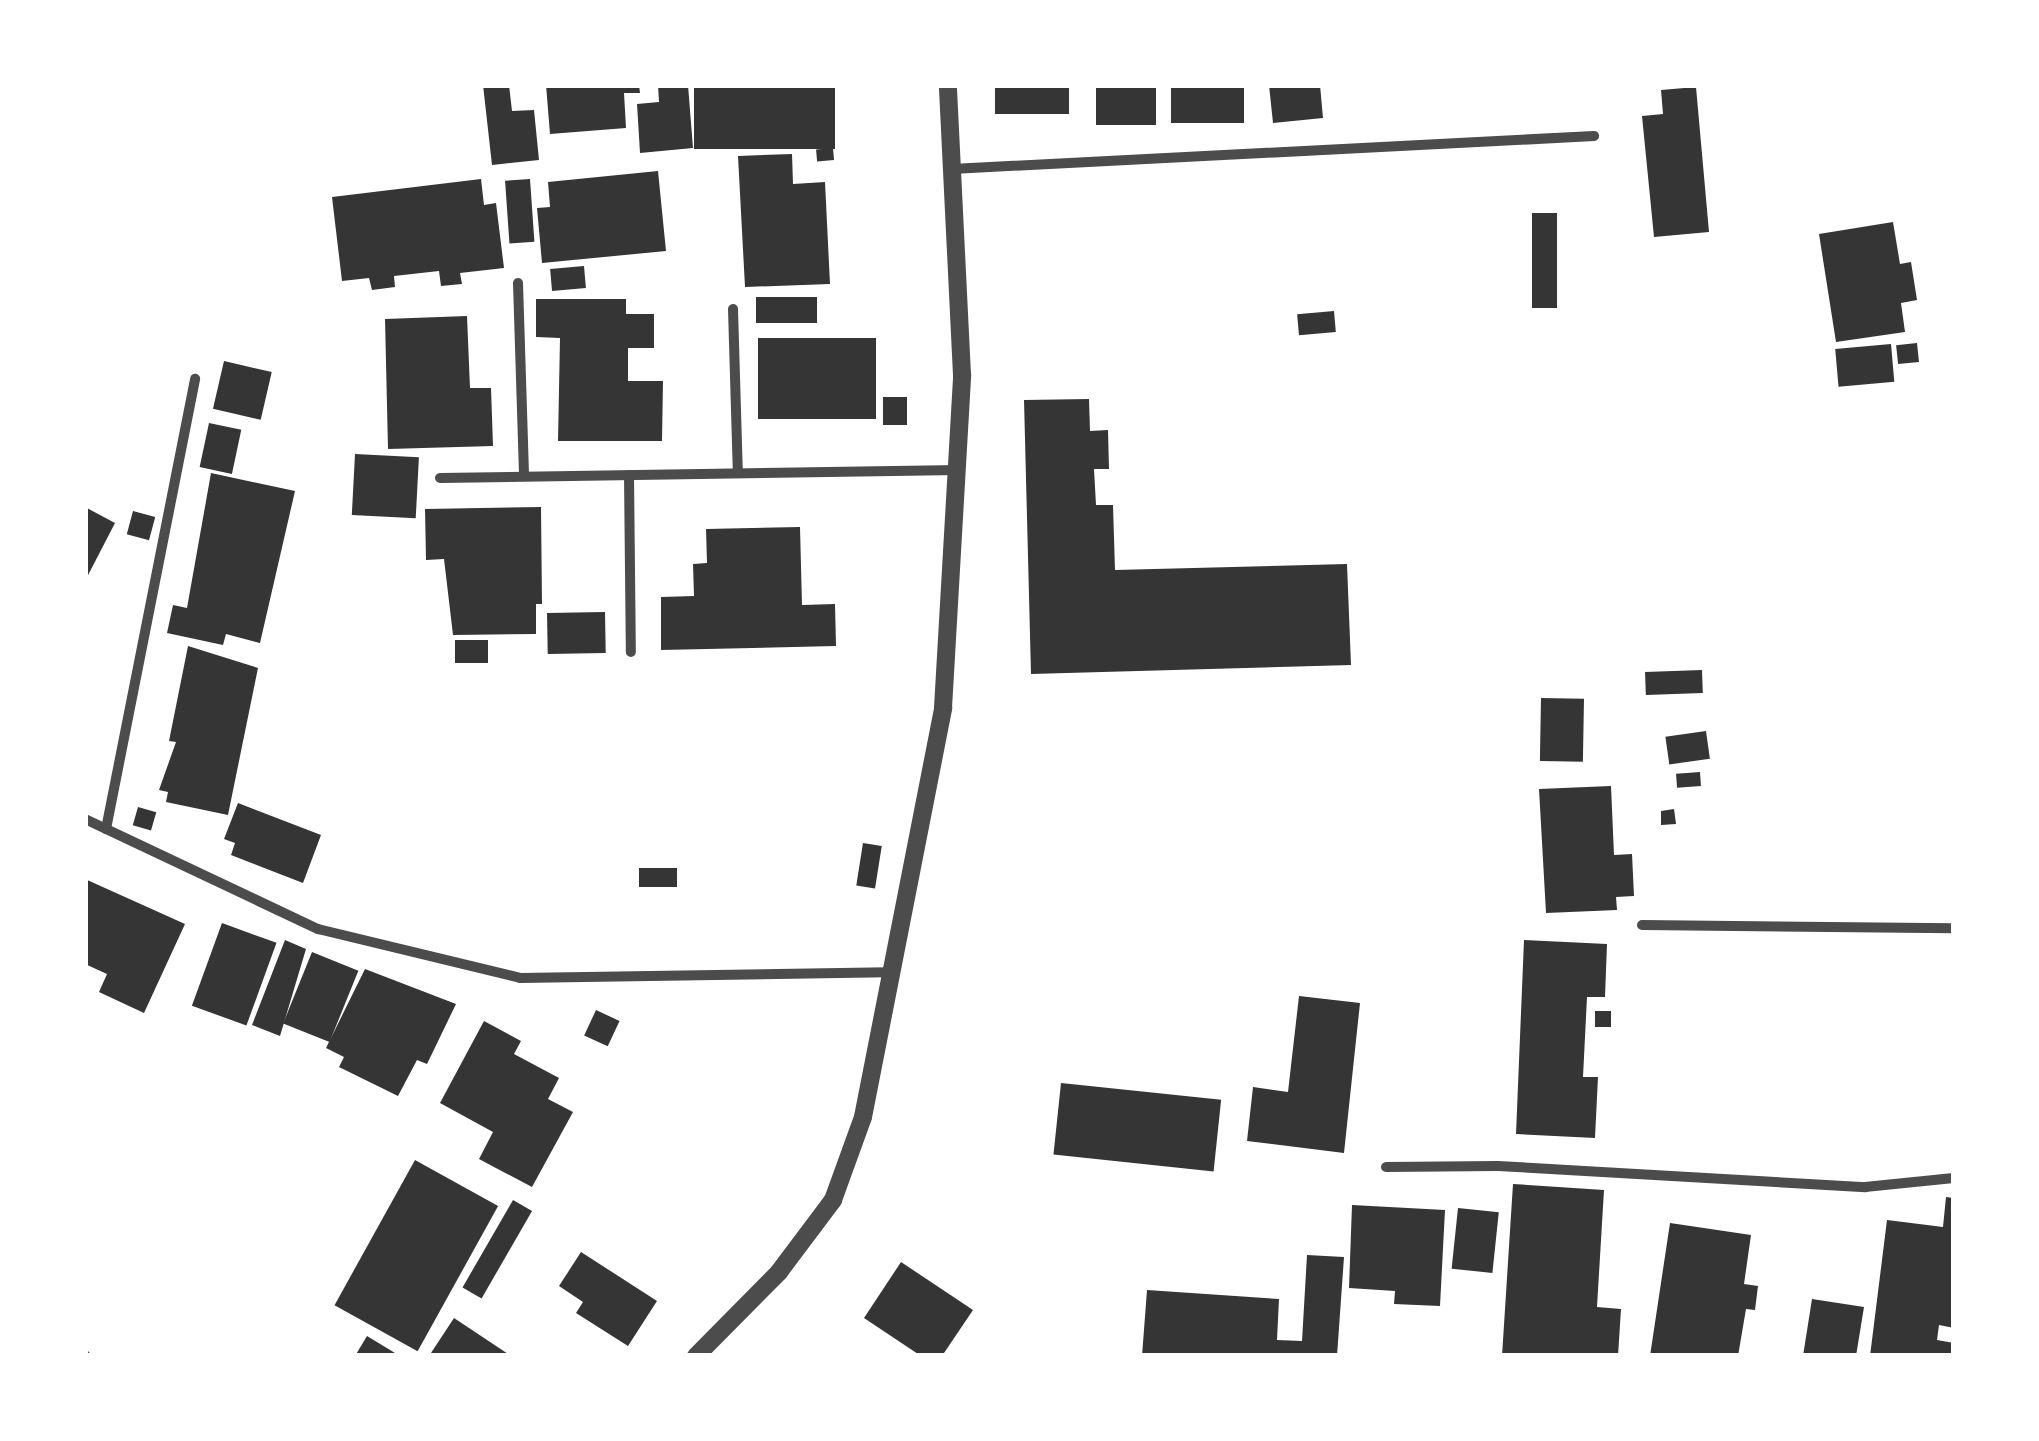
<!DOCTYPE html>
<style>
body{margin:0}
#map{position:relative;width:2039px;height:1441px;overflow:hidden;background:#fff;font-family:"DejaVu Sans",sans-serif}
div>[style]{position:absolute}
.building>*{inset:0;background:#353535;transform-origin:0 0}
.minor>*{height:10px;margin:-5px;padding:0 5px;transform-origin:5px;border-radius:5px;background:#4c4c4c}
.tertiary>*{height:18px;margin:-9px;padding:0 9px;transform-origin:9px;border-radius:9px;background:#4c4c4c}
span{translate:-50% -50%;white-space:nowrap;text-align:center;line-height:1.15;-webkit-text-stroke:8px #fff;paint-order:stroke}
.frame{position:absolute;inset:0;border:88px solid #fff;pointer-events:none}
</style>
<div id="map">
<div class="building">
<i style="clip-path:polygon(483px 85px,509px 85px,512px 111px,534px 110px,539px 160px,492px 165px)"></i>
<i style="clip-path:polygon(546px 85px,639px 85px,640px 93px,624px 93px,626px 128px,550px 134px)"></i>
<i style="clip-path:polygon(658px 85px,688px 85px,693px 148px,640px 153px,637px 104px,659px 102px)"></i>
<i style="left:694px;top:85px;width:141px;height:64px"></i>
<i style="left:995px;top:85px;width:74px;height:29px"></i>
<i style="left:1096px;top:85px;width:60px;height:40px"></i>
<i style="left:1171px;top:85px;width:73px;height:38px"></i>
<i style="clip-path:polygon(1269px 85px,1320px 85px,1323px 118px,1273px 123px)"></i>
<i style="clip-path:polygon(1696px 87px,1709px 232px,1654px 237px,1642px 116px,1663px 114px,1661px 90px)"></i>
<i style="left:833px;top:148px;width:12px;height:17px;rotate:85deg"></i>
<i style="clip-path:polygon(792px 154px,793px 184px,825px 182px,830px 284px,745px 287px,738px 156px)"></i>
<i style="clip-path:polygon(658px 171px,666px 251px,542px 263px,537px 208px,550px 207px,548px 182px)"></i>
<i style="clip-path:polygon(481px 179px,484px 205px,496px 203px,504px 268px,460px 273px,462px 284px,441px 286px,439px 271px,394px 276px,395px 287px,372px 290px,369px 278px,342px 281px,332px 197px)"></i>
<i style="left:530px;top:179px;width:63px;height:25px;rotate:86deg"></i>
<i style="left:1532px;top:213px;width:25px;height:95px"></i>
<i style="clip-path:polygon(1893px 222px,1900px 264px,1911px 262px,1917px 300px,1901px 303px,1905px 332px,1836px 342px,1819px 234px)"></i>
<i style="left:584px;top:266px;width:22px;height:34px;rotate:85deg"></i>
<i style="left:756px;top:297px;width:61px;height:26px"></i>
<i style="clip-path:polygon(536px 299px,626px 299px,626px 314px,654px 314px,654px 348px,628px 348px,628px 381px,663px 381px,662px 441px,558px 441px,560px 338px,536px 337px)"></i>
<i style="left:1334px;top:311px;width:21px;height:37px;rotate:85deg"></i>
<i style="clip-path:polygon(467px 316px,470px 388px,491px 388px,493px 446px,388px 449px,385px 319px)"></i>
<i style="left:876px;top:338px;width:81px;height:118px;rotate:90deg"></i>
<i style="left:1917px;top:343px;width:19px;height:21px;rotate:84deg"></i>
<i style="left:1891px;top:344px;width:38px;height:56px;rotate:85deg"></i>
<i style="left:224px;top:361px;width:49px;height:49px;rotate:13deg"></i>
<i style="left:883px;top:397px;width:24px;height:28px"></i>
<i style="clip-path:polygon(1089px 399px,1090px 431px,1108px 430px,1109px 469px,1094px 469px,1096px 505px,1113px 505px,1115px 570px,1347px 564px,1351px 665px,1031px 674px,1024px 400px)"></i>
<i style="left:209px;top:423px;width:33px;height:45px;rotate:12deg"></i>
<i style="left:355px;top:454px;width:64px;height:61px;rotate:3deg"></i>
<i style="clip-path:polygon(211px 473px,295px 491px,260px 643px,226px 634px,223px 645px,167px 633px,173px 605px,187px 608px)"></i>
<i style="clip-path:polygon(85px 507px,115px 523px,85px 581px)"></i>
<i style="clip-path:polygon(541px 507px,542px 604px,536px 604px,536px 634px,453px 635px,444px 559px,426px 560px,425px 509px)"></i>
<i style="left:133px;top:511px;width:23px;height:24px;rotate:15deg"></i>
<i style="clip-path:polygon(800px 527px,802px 605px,835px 604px,836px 646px,661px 650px,661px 597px,694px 596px,693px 564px,707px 563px,706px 529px)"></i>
<i style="left:605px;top:612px;width:41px;height:58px;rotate:89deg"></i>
<i style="left:488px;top:640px;width:23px;height:33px;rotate:90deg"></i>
<i style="clip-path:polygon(188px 646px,258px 668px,228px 815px,166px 802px,168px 792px,159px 790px,176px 742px,169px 741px)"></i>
<i style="left:1702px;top:670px;width:23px;height:57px;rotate:88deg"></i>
<i style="left:1541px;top:698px;width:43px;height:63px;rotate:1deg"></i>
<i style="left:1706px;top:731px;width:28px;height:41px;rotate:82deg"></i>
<i style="left:1700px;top:772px;width:14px;height:24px;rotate:86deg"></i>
<i style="clip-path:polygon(1611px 786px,1614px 855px,1632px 854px,1634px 896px,1616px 897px,1617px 910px,1546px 913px,1539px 789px)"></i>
<i style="clip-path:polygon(238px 803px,321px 835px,303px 883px,231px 855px,235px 843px,224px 839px)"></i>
<i style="left:138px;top:807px;width:19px;height:19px;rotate:16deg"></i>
<i style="clip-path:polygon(1674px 809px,1676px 824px,1661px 825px,1661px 811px)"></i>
<i style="left:863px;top:843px;width:19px;height:43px;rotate:9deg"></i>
<i style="left:639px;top:868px;width:38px;height:19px"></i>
<i style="clip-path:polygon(85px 879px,185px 924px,144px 1013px,99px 992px,107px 974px,85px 964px)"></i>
<i style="left:222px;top:923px;width:58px;height:88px;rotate:20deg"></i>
<i style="clip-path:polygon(285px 940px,306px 949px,280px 1036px,252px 1025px)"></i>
<i style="clip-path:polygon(1524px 940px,1607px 944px,1605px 997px,1587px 997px,1583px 1077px,1598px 1077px,1595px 1138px,1516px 1134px)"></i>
<i style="left:312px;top:952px;width:50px;height:77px;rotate:22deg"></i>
<i style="clip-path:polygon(365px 969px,456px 1004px,427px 1064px,417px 1060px,398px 1096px,339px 1067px,344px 1057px,326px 1048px)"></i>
<i style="clip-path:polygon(1299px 996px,1360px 1003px,1344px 1153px,1247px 1141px,1253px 1087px,1288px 1092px)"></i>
<i style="left:596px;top:1010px;width:26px;height:28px;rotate:25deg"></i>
<i style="left:1595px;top:1011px;width:16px;height:16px"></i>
<i style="clip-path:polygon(484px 1021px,521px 1041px,514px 1054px,559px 1078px,548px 1099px,573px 1112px,532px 1187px,479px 1159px,493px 1132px,440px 1103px)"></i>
<i style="left:1061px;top:1083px;width:161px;height:72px;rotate:6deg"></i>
<i style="left:415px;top:1160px;width:95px;height:166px;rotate:29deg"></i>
<i style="clip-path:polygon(1513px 1184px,1604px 1190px,1597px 1307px,1621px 1309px,1618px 1356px,1502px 1356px)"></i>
<i style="clip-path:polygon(1946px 1197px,1954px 1198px,1954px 1328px,1939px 1325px,1937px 1340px,1954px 1343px,1954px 1356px,1870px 1356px,1887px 1220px,1943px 1227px)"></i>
<i style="left:513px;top:1200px;width:22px;height:101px;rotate:30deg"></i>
<i style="clip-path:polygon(1352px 1205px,1445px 1210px,1440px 1306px,1394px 1304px,1395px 1291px,1349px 1288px)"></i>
<i style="left:1458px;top:1208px;width:41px;height:61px;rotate:6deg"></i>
<i style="clip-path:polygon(1670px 1223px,1751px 1235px,1744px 1284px,1758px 1286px,1755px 1310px,1746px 1309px,1738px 1356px,1650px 1356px)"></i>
<i style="clip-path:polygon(581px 1252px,657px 1301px,628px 1346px,576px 1313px,583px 1302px,559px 1286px)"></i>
<i style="clip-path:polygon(1307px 1255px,1344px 1257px,1337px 1356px,1142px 1356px,1147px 1290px,1279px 1299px,1277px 1340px,1302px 1341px)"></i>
<i style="clip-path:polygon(901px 1262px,973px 1310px,942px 1356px,921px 1356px,864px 1318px)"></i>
<i style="clip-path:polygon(1812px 1299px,1864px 1307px,1856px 1356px,1803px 1356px)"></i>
<i style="clip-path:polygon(454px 1318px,511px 1356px,429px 1356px)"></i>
<i style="clip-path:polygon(367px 1336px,400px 1356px,355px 1356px)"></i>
</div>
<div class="minor">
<i style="left:952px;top:169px;width:643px;rotate:-2.94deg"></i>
<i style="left:518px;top:283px;width:193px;rotate:88.2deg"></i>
<i style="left:733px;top:309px;width:164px;rotate:88.3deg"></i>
<i style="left:629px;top:475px;width:177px;rotate:89.4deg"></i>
<i style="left:440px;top:478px;width:519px;rotate:-0.88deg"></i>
<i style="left:85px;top:819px;width:258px;rotate:25.3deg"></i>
<i style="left:318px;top:929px;width:208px;rotate:13.6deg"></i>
<i style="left:520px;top:978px;width:367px;rotate:-0.9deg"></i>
<i style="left:106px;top:829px;width:459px;rotate:-78.8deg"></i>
<i style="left:1642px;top:925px;width:312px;rotate:0.6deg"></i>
<i style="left:1386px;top:1167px;width:112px;rotate:-0.5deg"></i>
<i style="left:1498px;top:1166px;width:368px;rotate:3.3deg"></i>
<i style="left:1865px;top:1187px;width:89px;rotate:-5.8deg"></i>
<i style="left:85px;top:1355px;width:1px;rotate:45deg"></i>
</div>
<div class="tertiary">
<i style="left:696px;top:1356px;width:118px;rotate:-45.3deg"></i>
<i style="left:779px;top:1272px;width:90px;rotate:-53.1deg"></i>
<i style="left:833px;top:1200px;width:88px;rotate:-70.1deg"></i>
<i style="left:863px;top:1117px;width:417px;rotate:-78.9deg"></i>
<i style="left:943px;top:708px;width:334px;rotate:-86.7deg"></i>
<i style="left:962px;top:375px;width:290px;rotate:-92.8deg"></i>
</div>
<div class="frame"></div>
</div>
